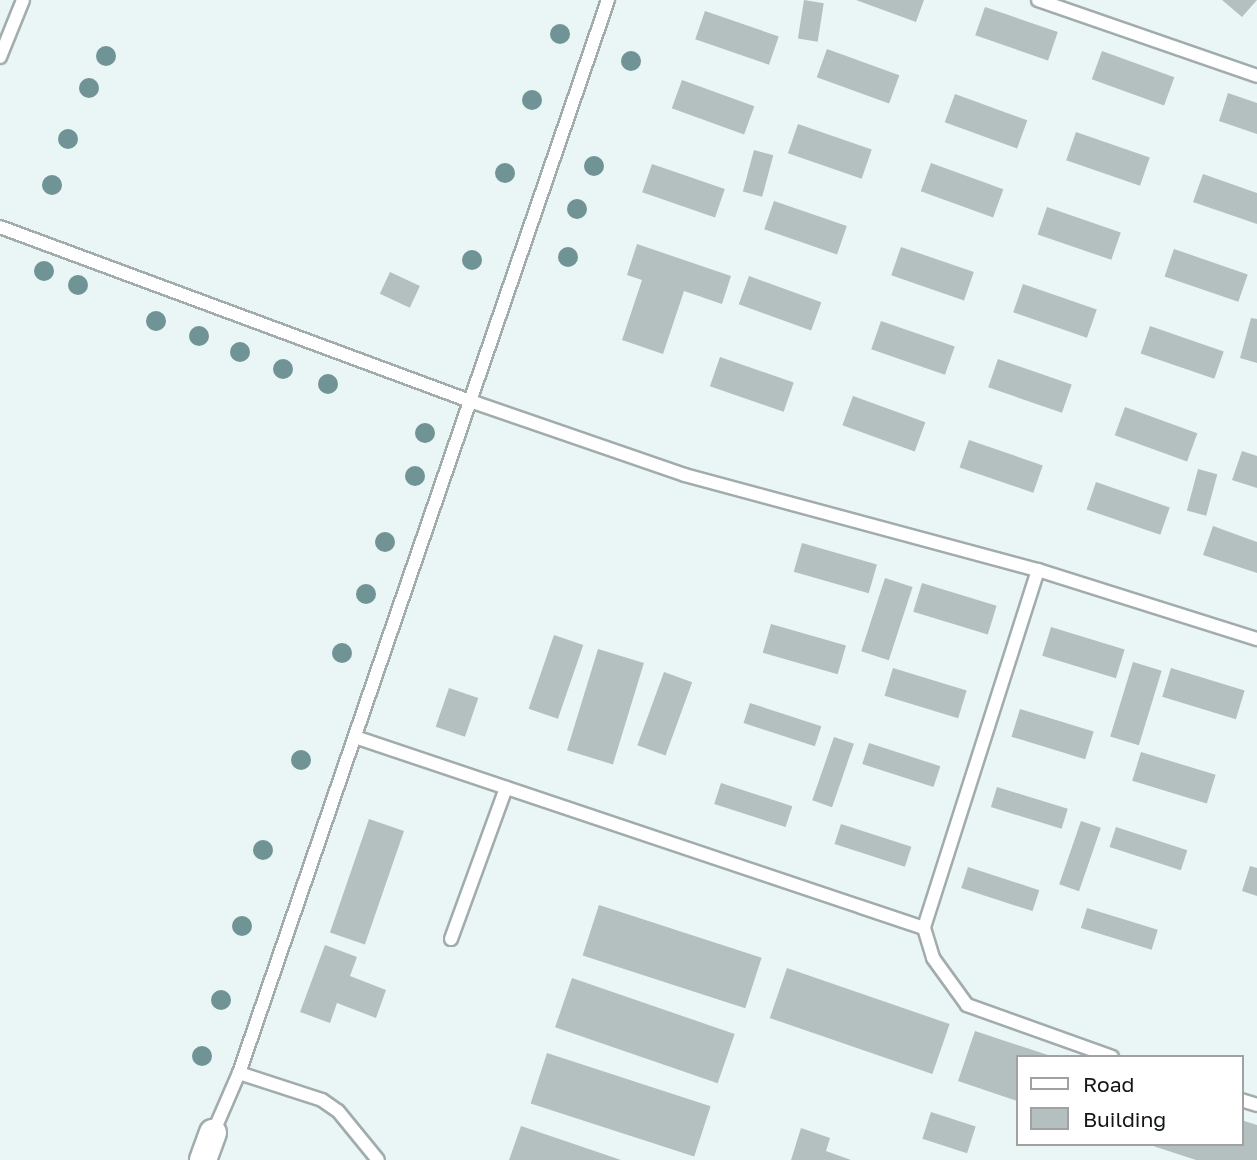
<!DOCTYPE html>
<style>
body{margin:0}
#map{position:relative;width:1257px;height:1160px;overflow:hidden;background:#eaf5f6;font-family:"Golos Text",sans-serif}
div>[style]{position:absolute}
.building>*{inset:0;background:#b4bfbf;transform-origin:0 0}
.roads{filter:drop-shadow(2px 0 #a2acad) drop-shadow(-2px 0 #a2acad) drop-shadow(0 2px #a2acad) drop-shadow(0 -2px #a2acad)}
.lane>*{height:12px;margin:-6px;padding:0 6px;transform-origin:6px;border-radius:6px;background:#fff}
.street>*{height:26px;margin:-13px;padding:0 13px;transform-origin:13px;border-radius:13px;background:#fff}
.trees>*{width:20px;height:20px;margin:-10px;border-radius:50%;background:#709396}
span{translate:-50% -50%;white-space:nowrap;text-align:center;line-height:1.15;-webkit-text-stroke:7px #fff;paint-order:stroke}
.legend{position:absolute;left:1016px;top:1055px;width:228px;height:91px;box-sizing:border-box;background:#fff;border:2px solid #a0a2a2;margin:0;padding:9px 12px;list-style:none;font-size:21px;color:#121617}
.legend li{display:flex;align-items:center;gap:14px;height:35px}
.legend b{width:35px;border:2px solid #a0a2a2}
</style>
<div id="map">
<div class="building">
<i style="left:804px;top:0;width:20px;height:39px;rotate:9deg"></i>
<i style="clip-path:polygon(856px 0,924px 0,916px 22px)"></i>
<i style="clip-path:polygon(1222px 0,1257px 0,1242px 17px)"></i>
<i style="left:985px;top:7px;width:77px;height:30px;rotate:19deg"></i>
<i style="left:705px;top:11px;width:78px;height:30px;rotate:19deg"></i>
<i style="left:827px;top:49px;width:77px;height:30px;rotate:20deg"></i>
<i style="left:1102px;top:51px;width:77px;height:30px;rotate:20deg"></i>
<i style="left:682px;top:80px;width:77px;height:30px;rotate:20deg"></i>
<i style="clip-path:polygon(1228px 93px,1257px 103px,1257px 134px,1219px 121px)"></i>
<i style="left:955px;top:94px;width:77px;height:30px;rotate:20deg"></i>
<i style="left:798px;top:124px;width:78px;height:31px;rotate:19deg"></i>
<i style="left:1076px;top:132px;width:78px;height:30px;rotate:19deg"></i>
<i style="left:754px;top:150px;width:20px;height:43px;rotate:15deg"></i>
<i style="left:931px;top:163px;width:77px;height:30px;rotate:20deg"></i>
<i style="left:652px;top:164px;width:77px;height:30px;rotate:19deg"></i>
<i style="clip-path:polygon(1203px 174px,1257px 193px,1257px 224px,1193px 202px)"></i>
<i style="left:774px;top:201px;width:77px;height:30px;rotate:19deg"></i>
<i style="left:1047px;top:207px;width:78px;height:29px;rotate:19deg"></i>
<i style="clip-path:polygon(637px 244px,731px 276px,722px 304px,684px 291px,663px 354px,622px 340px,642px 280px,627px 275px)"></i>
<i style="left:901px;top:247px;width:77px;height:30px;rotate:19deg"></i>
<i style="left:1174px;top:249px;width:78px;height:29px;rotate:19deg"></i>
<i style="left:390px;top:272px;width:33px;height:24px;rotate:25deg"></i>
<i style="left:749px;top:276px;width:77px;height:30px;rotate:20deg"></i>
<i style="left:1023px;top:284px;width:78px;height:30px;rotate:19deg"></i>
<i style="clip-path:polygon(1251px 318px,1257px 319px,1257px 363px,1240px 358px)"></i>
<i style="left:881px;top:321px;width:78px;height:30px;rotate:19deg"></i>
<i style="left:1150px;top:326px;width:78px;height:29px;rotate:19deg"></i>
<i style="left:720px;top:357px;width:78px;height:31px;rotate:19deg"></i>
<i style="left:998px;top:359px;width:78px;height:30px;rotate:19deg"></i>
<i style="left:853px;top:396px;width:77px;height:31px;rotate:20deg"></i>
<i style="left:1125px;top:407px;width:77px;height:30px;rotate:20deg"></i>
<i style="left:969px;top:440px;width:78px;height:29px;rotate:19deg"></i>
<i style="clip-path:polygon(1242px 451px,1257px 456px,1257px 488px,1232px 480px)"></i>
<i style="left:1198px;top:469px;width:20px;height:43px;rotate:15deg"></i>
<i style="left:1096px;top:482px;width:78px;height:29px;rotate:19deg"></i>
<i style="clip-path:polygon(1213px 526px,1257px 542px,1257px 573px,1203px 555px)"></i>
<i style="left:802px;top:543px;width:78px;height:30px;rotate:16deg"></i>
<i style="left:885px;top:578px;width:29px;height:77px;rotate:18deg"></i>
<i style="left:922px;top:583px;width:78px;height:30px;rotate:17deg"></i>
<i style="left:771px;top:624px;width:78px;height:30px;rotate:16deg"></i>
<i style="left:1051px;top:627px;width:77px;height:30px;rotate:17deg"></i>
<i style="left:554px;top:635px;width:31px;height:78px;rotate:19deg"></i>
<i style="left:598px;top:649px;width:48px;height:106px;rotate:17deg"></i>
<i style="left:1133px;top:662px;width:30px;height:78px;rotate:17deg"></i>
<i style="left:893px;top:668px;width:77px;height:29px;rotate:17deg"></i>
<i style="left:1171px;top:668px;width:77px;height:30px;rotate:17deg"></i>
<i style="left:664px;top:672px;width:30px;height:78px;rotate:20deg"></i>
<i style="left:449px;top:688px;width:31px;height:41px;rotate:19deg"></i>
<i style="left:750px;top:703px;width:75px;height:21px;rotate:18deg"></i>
<i style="left:1020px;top:709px;width:77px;height:29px;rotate:17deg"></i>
<i style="left:834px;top:737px;width:21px;height:67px;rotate:19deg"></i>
<i style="left:869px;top:743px;width:75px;height:22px;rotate:18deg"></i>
<i style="left:1141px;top:752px;width:78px;height:30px;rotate:17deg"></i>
<i style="left:721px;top:783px;width:75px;height:22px;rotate:18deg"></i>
<i style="left:997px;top:787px;width:74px;height:21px;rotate:17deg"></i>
<i style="left:369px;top:819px;width:37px;height:120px;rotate:19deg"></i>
<i style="left:1081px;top:821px;width:21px;height:67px;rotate:19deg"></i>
<i style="left:841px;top:824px;width:74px;height:21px;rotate:18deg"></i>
<i style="left:1116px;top:827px;width:75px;height:21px;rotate:18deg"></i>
<i style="clip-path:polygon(1250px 866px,1257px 868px,1257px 896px,1242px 891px)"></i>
<i style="left:968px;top:867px;width:75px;height:22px;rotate:18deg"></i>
<i style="left:599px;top:905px;width:171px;height:53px;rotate:18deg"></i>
<i style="left:1087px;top:908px;width:74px;height:21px;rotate:17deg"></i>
<i style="clip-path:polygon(325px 945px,357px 957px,350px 976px,386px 990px,376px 1018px,337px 1003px,330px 1023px,300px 1012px)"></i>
<i style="left:787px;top:968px;width:172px;height:53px;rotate:19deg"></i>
<i style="left:572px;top:978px;width:172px;height:52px;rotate:19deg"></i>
<i style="clip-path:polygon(975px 1031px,1051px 1056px,1017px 1057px,1017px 1101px,958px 1081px)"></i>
<i style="left:547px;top:1053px;width:172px;height:53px;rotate:18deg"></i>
<i style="left:931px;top:1112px;width:47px;height:28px;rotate:18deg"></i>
<i style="clip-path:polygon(1241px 1120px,1257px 1125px,1257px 1160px,1196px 1160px,1150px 1145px,1241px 1144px)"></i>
<i style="clip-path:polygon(521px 1126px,621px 1160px,509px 1160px)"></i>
<i style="clip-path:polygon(801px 1128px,830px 1138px,826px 1151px,851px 1160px,791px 1160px)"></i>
</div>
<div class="roads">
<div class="lane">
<i style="left:1038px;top:0;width:232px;rotate:19.1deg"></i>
<i style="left:0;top:57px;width:61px;rotate:-68deg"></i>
<i style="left:0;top:227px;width:501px;rotate:20.32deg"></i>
<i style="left:470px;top:401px;width:227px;rotate:19deg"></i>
<i style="left:685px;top:475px;width:366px;rotate:15.1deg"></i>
<i style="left:1038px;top:570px;width:230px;rotate:17.5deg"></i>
<i style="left:1038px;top:570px;width:376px;rotate:107.7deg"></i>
<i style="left:924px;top:928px;width:31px;rotate:73deg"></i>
<i style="left:933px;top:958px;width:58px;rotate:54.1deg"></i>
<i style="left:967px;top:1005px;width:154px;rotate:19.7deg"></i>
<i style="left:355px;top:737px;width:600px;rotate:18.56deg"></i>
<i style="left:451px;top:939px;width:161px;rotate:-70deg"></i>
<i style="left:239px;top:1073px;width:87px;rotate:18deg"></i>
<i style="left:322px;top:1100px;width:19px;rotate:35deg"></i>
<i style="left:338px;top:1111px;width:63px;rotate:50.8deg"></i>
<i style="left:1241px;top:1100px;width:17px;rotate:17deg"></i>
<i style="left:213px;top:1133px;width:65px;rotate:-66.6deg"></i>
<i style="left:239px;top:1073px;width:1135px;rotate:-71.02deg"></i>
</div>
<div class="street">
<i style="left:203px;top:1160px;width:29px;rotate:-70deg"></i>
</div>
</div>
<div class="trees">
<i style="left:560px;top:34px"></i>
<i style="left:106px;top:56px"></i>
<i style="left:631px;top:61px"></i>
<i style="left:89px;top:88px"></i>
<i style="left:532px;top:100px"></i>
<i style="left:68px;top:139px"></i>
<i style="left:594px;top:166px"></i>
<i style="left:505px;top:173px"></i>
<i style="left:52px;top:185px"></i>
<i style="left:577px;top:209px"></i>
<i style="left:568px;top:257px"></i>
<i style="left:472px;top:260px"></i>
<i style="left:44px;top:271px"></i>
<i style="left:78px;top:285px"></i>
<i style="left:156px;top:321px"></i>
<i style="left:199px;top:336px"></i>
<i style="left:240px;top:352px"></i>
<i style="left:283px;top:369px"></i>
<i style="left:328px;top:384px"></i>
<i style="left:425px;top:433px"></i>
<i style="left:415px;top:476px"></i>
<i style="left:385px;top:542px"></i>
<i style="left:366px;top:594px"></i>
<i style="left:342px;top:653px"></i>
<i style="left:301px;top:760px"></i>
<i style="left:263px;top:850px"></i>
<i style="left:242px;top:926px"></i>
<i style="left:221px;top:1000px"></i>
<i style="left:202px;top:1056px"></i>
</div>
<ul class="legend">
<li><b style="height:9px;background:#fff"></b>Road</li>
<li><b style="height:19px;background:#b4bfbf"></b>Building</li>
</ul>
</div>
